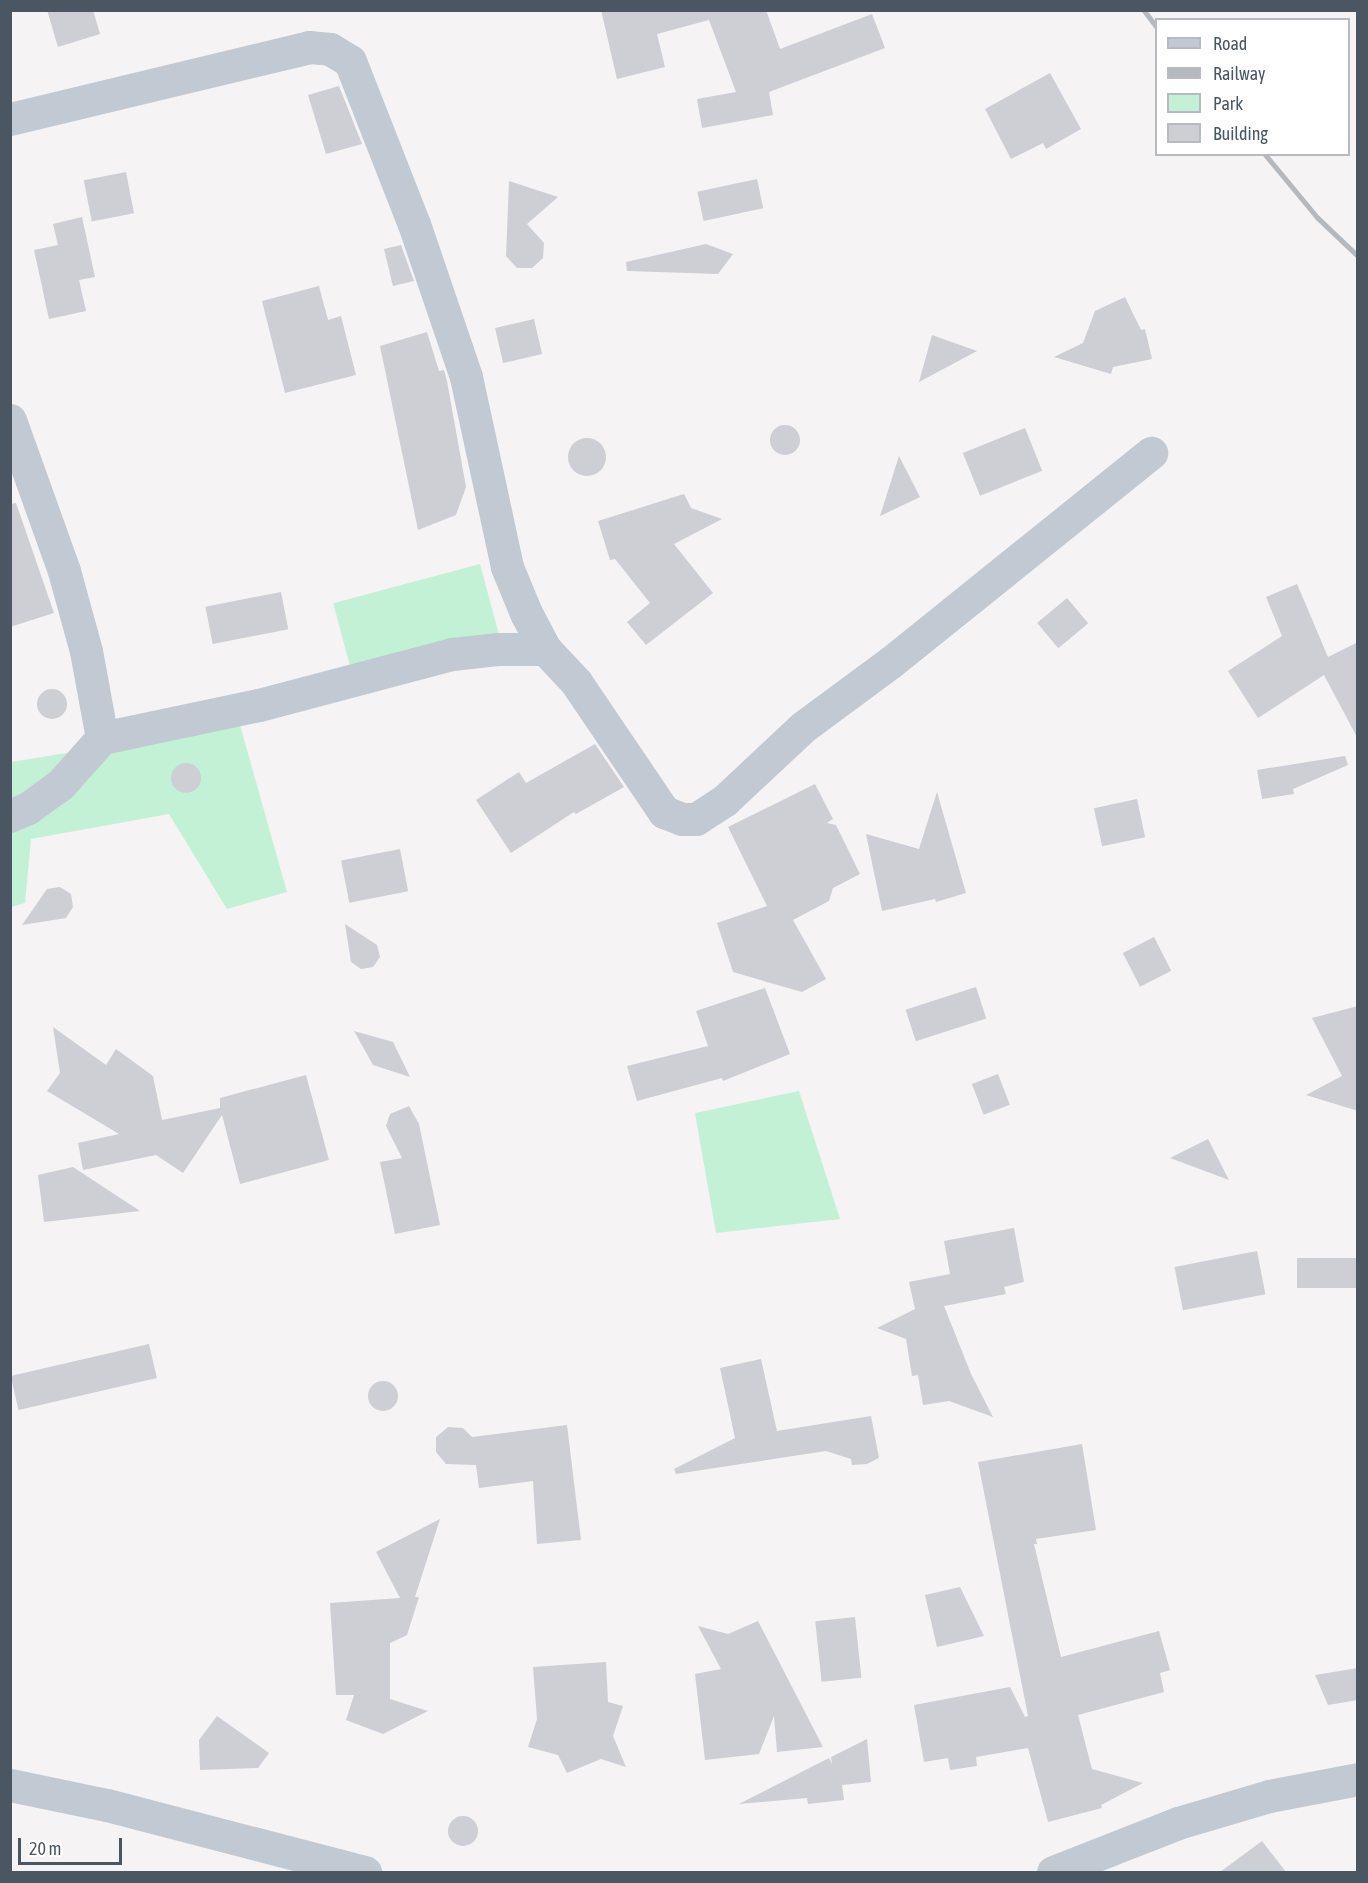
<!DOCTYPE html>
<style>
body{margin:0}
#map{position:relative;width:1368px;height:1883px;overflow:hidden;background:#f5f3f3;font-family:"Asap Condensed",sans-serif}
div>[style]{position:absolute}
.green>*{inset:0;background:#c3f1d5;transform-origin:0 0}
.building>*{inset:0;background:#cdcfd5;transform-origin:0 0}
.round{border-radius:50%}
.street>*{height:33px;margin:-16.5px;padding:0 16.5px;transform-origin:16.5px;border-radius:16.5px;background:#c1cad2}
.rail>*{height:4.5px;margin:-2.25px;padding:0 2.25px;transform-origin:2.25px;border-radius:2.25px;background:#b5b8bd}
span{translate:-50% -50%;white-space:nowrap;text-align:center;line-height:1.15;-webkit-text-stroke:4.5px #fff;paint-order:stroke}
.frame{position:absolute;inset:0;border:12px solid #4a5661;pointer-events:none}
.legend{position:absolute;left:1155px;top:18px;width:195px;height:138px;box-sizing:border-box;background:#fff;border:2px solid #b7bbc0;margin:0;padding:8px 10px;list-style:none;font-size:18px;color:#4a5661}
.legend li{display:flex;align-items:center;gap:12px;height:30px}
.legend b{width:30px;border:2px solid #b7bbc0}
.scale{position:absolute;left:18px;top:1838px;width:104px;height:27px;box-sizing:border-box;border:3px solid #4a5661;border-top:0;padding-left:8px;font-size:18px;line-height:21px;white-space:nowrap;color:#4a5661;-webkit-text-stroke:4px #fff;paint-order:stroke}
</style>
<div id="map">
<div class="green">
<i style="left:480px;top:564px;width:80px;height:152px;rotate:75deg"></i>
<i style="clip-path:polygon(240px 725px,287px 892px,227px 909px,169px 814px,31px 839px,25px 903px,11px 907px,11px 762px)"></i>
<i style="clip-path:polygon(799px 1091px,840px 1219px,716px 1233px,695px 1113px)"></i>
</div>
<div class="building">
<i style="clip-path:polygon(47px 10px,93px 10px,100px 34px,58px 47px)"></i>
<i style="clip-path:polygon(601px 10px,766px 10px,780px 49px,872px 14px,885px 48px,769px 92px,773px 115px,702px 128px,697px 99px,736px 92px,709px 20px,657px 34px,665px 67px,617px 79px)"></i>
<i style="clip-path:polygon(1050px 73px,1081px 129px,1046px 149px,1043px 143px,1011px 159px,985px 109px)"></i>
<i style="clip-path:polygon(339px 86px,362px 144px,326px 154px,308px 95px)"></i>
<i style="left:126px;top:172px;width:42px;height:43px;rotate:79deg"></i>
<i style="left:757px;top:179px;width:30px;height:61px;rotate:78deg"></i>
<i style="clip-path:polygon(509px 181px,558px 197px,527px 224px,544px 243px,543px 258px,532px 268px,517px 268px,506px 256px)"></i>
<i style="clip-path:polygon(82px 217px,95px 277px,79px 280px,86px 311px,49px 319px,34px 250px,58px 245px,53px 224px)"></i>
<i style="clip-path:polygon(706px 244px,733px 254px,718px 274px,627px 271px,626px 262px)"></i>
<i style="clip-path:polygon(401px 245px,414px 281px,393px 286px,384px 249px)"></i>
<i style="clip-path:polygon(319px 286px,328px 320px,341px 316px,356px 375px,285px 393px,262px 301px)"></i>
<i style="clip-path:polygon(1125px 297px,1141px 330px,1145px 329px,1152px 359px,1113px 367px,1111px 374px,1054px 357px,1083px 343px,1095px 311px)"></i>
<i style="left:534px;top:319px;width:36px;height:40px;rotate:77deg"></i>
<i style="clip-path:polygon(427px 332px,439px 371px,444px 370px,447px 381px,466px 487px,456px 515px,418px 530px,380px 346px)"></i>
<i style="clip-path:polygon(932px 335px,977px 351px,919px 382px)"></i>
<i class="round" style="left:770px;top:425px;width:30px;height:30px"></i>
<i style="left:1025px;top:428px;width:46px;height:67px;rotate:68deg"></i>
<i class="round" style="left:568px;top:438px;width:38px;height:38px"></i>
<i style="clip-path:polygon(899px 456px,920px 497px,880px 516px)"></i>
<i style="clip-path:polygon(684px 494px,691px 508px,722px 519px,674px 544px,713px 593px,646px 645px,627px 622px,650px 603px,615px 559px,610px 560px,598px 521px)"></i>
<i style="clip-path:polygon(16px 503px,54px 613px,10px 627px,10px 504px)"></i>
<i style="clip-path:polygon(1297px 584px,1328px 657px,1358px 642px,1358px 739px,1324px 675px,1258px 718px,1228px 671px,1282px 636px,1266px 597px)"></i>
<i style="left:281px;top:592px;width:38px;height:77px;rotate:79deg"></i>
<i style="left:1067px;top:598px;width:33px;height:39px;rotate:50deg"></i>
<i class="round" style="left:37px;top:689px;width:30px;height:30px"></i>
<i style="clip-path:polygon(595px 744px,624px 787px,576px 814px,574px 812px,511px 853px,476px 800px,519px 772px,526px 783px)"></i>
<i style="clip-path:polygon(1345px 756px,1348px 765px,1293px 789px,1294px 794px,1262px 799px,1257px 770px)"></i>
<i class="round" style="left:171px;top:763px;width:30px;height:30px"></i>
<i style="clip-path:polygon(815px 784px,833px 819px,827px 823px,836px 825px,860px 874px,833px 888px,829px 901px,793px 920px,826px 979px,802px 992px,733px 972px,717px 923px,767px 906px,728px 827px)"></i>
<i style="clip-path:polygon(937px 792px,966px 893px,936px 902px,935px 899px,882px 911px,866px 834px,919px 849px)"></i>
<i style="left:1137px;top:799px;width:39px;height:44px;rotate:78deg"></i>
<i style="left:400px;top:849px;width:43px;height:60px;rotate:79deg"></i>
<i style="clip-path:polygon(60px 887px,71px 894px,73px 907px,66px 918px,22px 925px,47px 889px)"></i>
<i style="clip-path:polygon(345px 924px,377px 945px,380px 957px,373px 967px,361px 969px,351px 962px)"></i>
<i style="left:1154px;top:937px;width:38px;height:35px;rotate:63deg"></i>
<i style="left:976px;top:987px;width:33px;height:74px;rotate:72deg"></i>
<i style="clip-path:polygon(765px 988px,790px 1054px,723px 1081px,722px 1078px,637px 1101px,627px 1066px,708px 1046px,696px 1011px)"></i>
<i style="clip-path:polygon(1358px 1006px,1358px 1111px,1306px 1095px,1342px 1076px,1312px 1018px)"></i>
<i style="clip-path:polygon(53px 1027px,106px 1065px,116px 1049px,153px 1076px,162px 1120px,220px 1108px,220px 1098px,306px 1075px,329px 1160px,240px 1184px,222px 1115px,183px 1173px,156px 1155px,83px 1170px,78px 1143px,119px 1134px,47px 1091px,60px 1073px)"></i>
<i style="clip-path:polygon(354px 1031px,393px 1042px,410px 1077px,373px 1065px)"></i>
<i style="left:998px;top:1074px;width:33px;height:28px;rotate:69deg"></i>
<i style="clip-path:polygon(409px 1106px,419px 1124px,440px 1225px,395px 1234px,380px 1162px,402px 1158px,386px 1126px,390px 1114px)"></i>
<i style="clip-path:polygon(1208px 1139px,1229px 1180px,1170px 1158px)"></i>
<i style="clip-path:polygon(73px 1167px,140px 1211px,44px 1222px,38px 1175px)"></i>
<i style="clip-path:polygon(1014px 1228px,1024px 1282px,1004px 1287px,1006px 1294px,944px 1306px,971px 1374px,993px 1417px,949px 1401px,923px 1405px,918px 1375px,912px 1376px,906px 1339px,877px 1328px,915px 1309px,909px 1282px,950px 1274px,944px 1241px)"></i>
<i style="left:1257px;top:1251px;width:44px;height:84px;rotate:79deg"></i>
<i style="left:1358px;top:1258px;width:30px;height:61px;rotate:90deg"></i>
<i style="left:149px;top:1344px;width:35px;height:142px;rotate:77deg"></i>
<i style="clip-path:polygon(761px 1359px,777px 1431px,871px 1416px,879px 1458px,867px 1464px,852px 1465px,851px 1459px,826px 1451px,676px 1474px,674px 1469px,735px 1438px,720px 1368px)"></i>
<i class="round" style="left:368px;top:1381px;width:30px;height:30px"></i>
<i style="clip-path:polygon(567px 1425px,581px 1540px,537px 1544px,533px 1481px,479px 1488px,476px 1465px,446px 1464px,436px 1452px,436px 1437px,448px 1427px,463px 1428px,472px 1437px)"></i>
<i style="clip-path:polygon(1082px 1444px,1096px 1530px,1036px 1539px,1037px 1544px,1034px 1544px,1061px 1657px,1159px 1631px,1170px 1670px,1160px 1673px,1164px 1692px,1078px 1715px,1092px 1769px,1143px 1783px,1101px 1805px,1102px 1808px,1048px 1822px,1028px 1748px,976px 1757px,977px 1766px,950px 1770px,948px 1758px,924px 1762px,914px 1705px,1010px 1687px,1025px 1717px,1028px 1716px,978px 1462px)"></i>
<i style="clip-path:polygon(440px 1519px,415px 1597px,419px 1597px,407px 1635px,390px 1643px,390px 1699px,428px 1711px,383px 1734px,346px 1720px,354px 1695px,336px 1695px,330px 1603px,400px 1598px,376px 1552px)"></i>
<i style="clip-path:polygon(960px 1587px,984px 1636px,937px 1647px,925px 1595px)"></i>
<i style="left:855px;top:1617px;width:61px;height:40px;rotate:84deg"></i>
<i style="clip-path:polygon(758px 1621px,823px 1747px,777px 1752px,774px 1716px,759px 1754px,705px 1760px,695px 1674px,721px 1669px,698px 1626px,728px 1634px)"></i>
<i style="clip-path:polygon(606px 1662px,608px 1702px,623px 1706px,613px 1736px,626px 1767px,601px 1759px,567px 1773px,558px 1755px,528px 1747px,537px 1719px,533px 1667px)"></i>
<i style="clip-path:polygon(1358px 1668px,1358px 1700px,1328px 1705px,1315px 1675px)"></i>
<i style="clip-path:polygon(217px 1716px,269px 1753px,258px 1768px,200px 1770px,199px 1740px)"></i>
<i style="clip-path:polygon(867px 1739px,871px 1782px,842px 1785px,844px 1800px,808px 1804px,807px 1798px,739px 1804px,829px 1758px,832px 1764px,831px 1757px)"></i>
<i class="round" style="left:448px;top:1816px;width:30px;height:30px"></i>
<i style="clip-path:polygon(1262px 1841px,1286px 1872px,1220px 1872px)"></i>
</div>
<div class="street">
<i style="left:10px;top:119px;width:308px;rotate:-13.5deg"></i>
<i style="left:309px;top:47px;width:21px;rotate:5deg"></i>
<i style="left:330px;top:49px;width:23px;rotate:31deg"></i>
<i style="left:350px;top:61px;width:175px;rotate:68.6deg"></i>
<i style="left:414px;top:224px;width:162px;rotate:71.2deg"></i>
<i style="left:466px;top:377px;width:194px;rotate:77.8deg"></i>
<i style="left:507px;top:567px;width:50px;rotate:67.6deg"></i>
<i style="left:526px;top:613px;width:41px;rotate:62.2deg"></i>
<i style="left:545px;top:649px;width:45px;rotate:46.8deg"></i>
<i style="left:576px;top:682px;width:157px;rotate:55.9deg"></i>
<i style="left:664px;top:812px;width:19px;rotate:21deg"></i>
<i style="left:682px;top:819px;width:14px"></i>
<i style="left:696px;top:819px;width:35px;rotate:-33deg"></i>
<i style="left:725px;top:800px;width:107px;rotate:-43.1deg"></i>
<i style="left:803px;top:727px;width:109px;rotate:-36.5deg"></i>
<i style="left:891px;top:662px;width:334px;rotate:-38.8deg"></i>
<i style="left:10px;top:420px;width:160px;rotate:70.3deg"></i>
<i style="left:64px;top:571px;width:83px;rotate:74.6deg"></i>
<i style="left:86px;top:651px;width:88px;rotate:79.6deg"></i>
<i style="left:10px;top:816px;width:20px;rotate:-24deg"></i>
<i style="left:28px;top:808px;width:39px;rotate:-36deg"></i>
<i style="left:60px;top:785px;width:63px;rotate:-48.2deg"></i>
<i style="left:102px;top:738px;width:160px;rotate:-11.9deg"></i>
<i style="left:259px;top:705px;width:200px;rotate:-14.8deg"></i>
<i style="left:452px;top:654px;width:45px;rotate:-6.3deg"></i>
<i style="left:497px;top:649px;width:48px"></i>
<i style="left:10px;top:1785px;width:99px;rotate:11.7deg"></i>
<i style="left:107px;top:1805px;width:267px;rotate:14.6deg"></i>
<i style="left:1053px;top:1872px;width:134px;rotate:-21.4deg"></i>
<i style="left:1178px;top:1823px;width:95px;rotate:-16.5deg"></i>
<i style="left:1269px;top:1796px;width:91px;rotate:-10.8deg"></i>
</div>
<div class="rail">
<i style="left:1144px;top:10px;width:20px;rotate:53deg"></i>
<i style="left:1265px;top:154px;width:83px;rotate:50.4deg"></i>
<i style="left:1318px;top:218px;width:55px;rotate:43.5deg"></i>
</div>
<div class="frame"></div>
<ul class="legend">
<li><b style="height:8px;background:#c1cad2"></b>Road</li>
<li><b style="height:8px;background:#b5b8bd"></b>Railway</li>
<li><b style="height:16px;background:#c3f1d5"></b>Park</li>
<li><b style="height:16px;background:#cdcfd5"></b>Building</li>
</ul>
<div class="scale">20 m</div>
</div>
